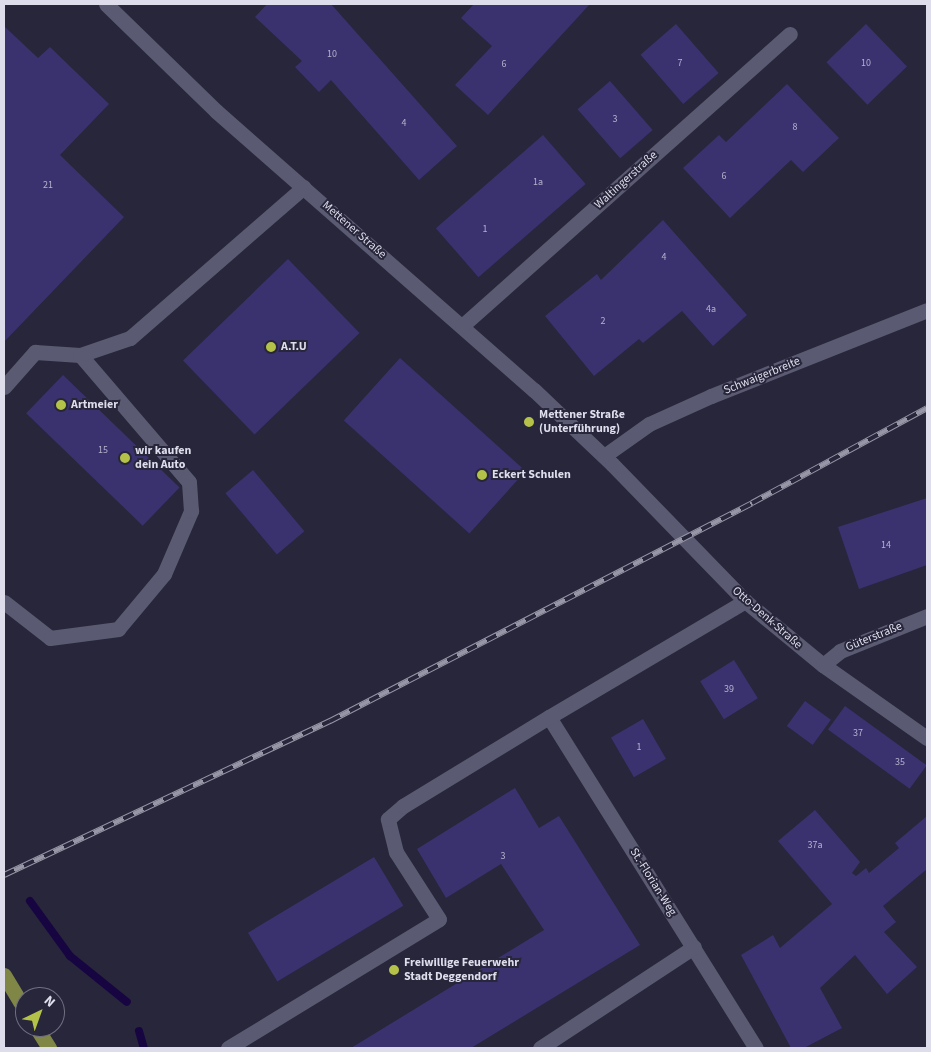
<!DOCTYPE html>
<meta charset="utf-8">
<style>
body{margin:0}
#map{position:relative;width:931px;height:1052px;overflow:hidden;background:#27263b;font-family:"Source Sans 3",sans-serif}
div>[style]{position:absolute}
.stream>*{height:8px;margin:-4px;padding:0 4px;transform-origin:4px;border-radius:4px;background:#170542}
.building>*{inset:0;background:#3a316f;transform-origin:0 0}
.minor>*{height:15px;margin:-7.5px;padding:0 7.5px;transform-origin:7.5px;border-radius:7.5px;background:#5a5a72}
.major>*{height:15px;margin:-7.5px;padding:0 7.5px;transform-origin:7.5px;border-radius:7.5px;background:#808645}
.rail>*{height:5.5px;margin-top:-2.75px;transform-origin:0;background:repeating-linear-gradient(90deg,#27263b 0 11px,#9696a7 0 22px);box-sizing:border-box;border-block:1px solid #9696a7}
.dots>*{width:14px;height:14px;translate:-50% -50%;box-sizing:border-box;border:2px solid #27263b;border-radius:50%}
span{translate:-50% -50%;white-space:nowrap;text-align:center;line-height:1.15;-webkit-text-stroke:4px #27263b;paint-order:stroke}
.number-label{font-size:10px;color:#b4b2cd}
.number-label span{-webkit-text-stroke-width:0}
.street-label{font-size:12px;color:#ddddec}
.poi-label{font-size:12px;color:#ddddec;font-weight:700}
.left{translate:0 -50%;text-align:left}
.frame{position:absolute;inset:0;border:5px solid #ddddec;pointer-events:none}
.north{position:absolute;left:15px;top:987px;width:50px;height:50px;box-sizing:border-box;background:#27263b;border:1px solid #706f82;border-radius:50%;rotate:42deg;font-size:14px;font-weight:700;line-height:20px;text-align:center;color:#ddddec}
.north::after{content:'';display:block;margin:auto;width:18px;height:22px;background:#b5c249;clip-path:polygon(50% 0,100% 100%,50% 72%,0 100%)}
</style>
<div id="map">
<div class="stream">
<i style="left:30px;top:901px;width:68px;rotate:54deg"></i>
<i style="left:70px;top:956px;width:73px;rotate:38.9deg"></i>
<i style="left:139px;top:1031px;width:18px;rotate:74deg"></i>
</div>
<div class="building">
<i style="clip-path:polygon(267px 4px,331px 4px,457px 146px,419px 180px,331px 80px,319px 92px,295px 67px,302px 61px,255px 17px)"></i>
<i style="clip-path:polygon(474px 4px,590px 4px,488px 115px,455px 85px,492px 46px,461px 18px)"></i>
<i style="left:676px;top:24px;width:65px;height:47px;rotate:49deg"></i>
<i style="left:866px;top:24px;width:59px;height:55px;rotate:46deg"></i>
<i style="clip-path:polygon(4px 26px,38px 58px,50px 47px,109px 104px,60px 155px,124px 217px,4px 342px)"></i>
<i style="left:610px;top:81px;width:65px;height:43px;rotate:49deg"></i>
<i style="clip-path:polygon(787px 84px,839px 138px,803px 172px,791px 160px,730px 218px,683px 168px,719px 135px,726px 142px)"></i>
<i style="left:543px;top:135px;width:65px;height:142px;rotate:49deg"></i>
<i style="clip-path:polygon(663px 220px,747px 315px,713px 346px,682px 311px,643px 343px,639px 339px,594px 376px,545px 316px,597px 274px,601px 280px)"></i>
<i style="left:288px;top:259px;width:103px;height:146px;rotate:46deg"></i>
<i style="left:400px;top:358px;width:169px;height:84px;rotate:42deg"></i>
<i style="left:63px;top:375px;width:162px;height:53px;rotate:44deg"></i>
<i style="left:253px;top:470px;width:80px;height:36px;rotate:50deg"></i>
<i style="clip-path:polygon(927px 498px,927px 565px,859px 589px,838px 527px)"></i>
<i style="left:734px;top:660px;width:45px;height:40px;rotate:58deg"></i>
<i style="left:805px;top:701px;width:32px;height:31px;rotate:36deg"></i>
<i style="left:845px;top:706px;width:101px;height:29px;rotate:36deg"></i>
<i style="left:643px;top:719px;width:46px;height:37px;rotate:60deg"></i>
<i style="clip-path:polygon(515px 788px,539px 828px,559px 816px,640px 945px,471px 1048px,351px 1048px,544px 930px,501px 864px,446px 898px,417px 849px)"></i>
<i style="clip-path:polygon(815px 810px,860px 862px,852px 873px,856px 876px,866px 868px,869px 873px,899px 848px,895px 843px,927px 816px,927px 869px,883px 906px,896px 922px,884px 932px,917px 967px,887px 994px,855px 955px,820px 988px,842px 1028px,804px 1048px,791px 1048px,741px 955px,773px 935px,780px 948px,832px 904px,778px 841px)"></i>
<i style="left:374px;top:857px;width:57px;height:147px;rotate:59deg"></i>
</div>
<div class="minor">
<i style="left:106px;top:4px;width:153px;rotate:44.2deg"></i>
<i style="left:216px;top:111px;width:423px;rotate:41.3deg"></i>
<i style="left:534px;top:390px;width:108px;rotate:43.5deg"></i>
<i style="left:612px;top:464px;width:191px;rotate:45.8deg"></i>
<i style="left:745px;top:601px;width:101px;rotate:39.4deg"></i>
<i style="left:823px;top:665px;width:127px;rotate:35.1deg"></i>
<i style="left:462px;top:326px;width:439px;rotate:-41.7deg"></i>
<i style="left:4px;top:387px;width:47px;rotate:-48.5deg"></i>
<i style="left:35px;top:352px;width:45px;rotate:3.8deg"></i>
<i style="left:80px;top:355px;width:53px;rotate:-18.8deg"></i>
<i style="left:130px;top:338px;width:230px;rotate:-41deg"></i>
<i style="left:604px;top:456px;width:55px;rotate:-35.4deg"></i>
<i style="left:649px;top:424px;width:68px;rotate:-24.3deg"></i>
<i style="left:711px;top:396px;width:232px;rotate:-21.7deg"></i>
<i style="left:4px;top:602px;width:58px;rotate:38deg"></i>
<i style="left:50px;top:638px;width:69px;rotate:-7.5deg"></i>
<i style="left:118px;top:629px;width:72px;rotate:-50.1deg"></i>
<i style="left:164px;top:574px;width:69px;rotate:-66.8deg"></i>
<i style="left:191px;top:511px;width:29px;rotate:-94deg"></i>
<i style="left:189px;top:482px;width:167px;rotate:-130.6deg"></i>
<i style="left:823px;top:665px;width:22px;rotate:-39deg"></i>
<i style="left:840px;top:651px;width:94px;rotate:-21.9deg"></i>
<i style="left:549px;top:717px;width:390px;rotate:58deg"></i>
<i style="left:228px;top:1048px;width:247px;rotate:-31.4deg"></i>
<i style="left:439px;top:919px;width:80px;rotate:-122.7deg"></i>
<i style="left:396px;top:852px;width:34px;rotate:-104deg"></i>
<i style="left:388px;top:819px;width:20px;rotate:-41deg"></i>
<i style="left:403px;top:806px;width:171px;rotate:-31.4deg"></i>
<i style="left:549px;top:717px;width:228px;rotate:-30.6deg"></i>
<i style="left:540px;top:1048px;width:184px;rotate:-33.3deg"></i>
</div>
<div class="major">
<i style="left:4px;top:975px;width:41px;rotate:59deg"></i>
<i style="left:36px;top:1027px;width:25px;rotate:58deg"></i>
</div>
<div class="rail">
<i style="left:4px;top:875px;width:361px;rotate:-25.3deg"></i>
<i style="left:330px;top:721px;width:475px;rotate:-27.3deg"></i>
<i style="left:752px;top:503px;width:199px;rotate:-28.5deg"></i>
</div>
<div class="dots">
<i style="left:271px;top:347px;background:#b5c249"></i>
<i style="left:61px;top:405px;background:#b5c249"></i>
<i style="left:529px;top:422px;background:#b5c249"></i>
<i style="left:125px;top:458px;background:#b5c249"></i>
<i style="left:482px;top:475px;background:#b5c249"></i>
<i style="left:394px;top:970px;background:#b5c249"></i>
</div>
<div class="number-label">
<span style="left:332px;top:55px">10</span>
<span style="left:680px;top:64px">7</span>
<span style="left:866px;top:64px">10</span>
<span style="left:504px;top:65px">6</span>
<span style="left:615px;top:120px">3</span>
<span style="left:404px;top:124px">4</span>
<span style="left:795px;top:128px">8</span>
<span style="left:724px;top:177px">6</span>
<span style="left:538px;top:183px">1a</span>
<span style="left:48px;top:186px">21</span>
<span style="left:485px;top:230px">1</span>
<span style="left:664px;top:258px">4</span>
<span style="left:711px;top:310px">4a</span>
<span style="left:603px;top:322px">2</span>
<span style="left:103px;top:451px">15</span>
<span style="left:886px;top:546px">14</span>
<span style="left:729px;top:690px">39</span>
<span style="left:858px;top:734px">37</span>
<span style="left:639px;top:748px">1</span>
<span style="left:900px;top:763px">35</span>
<span style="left:815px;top:846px">37a</span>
<span style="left:503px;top:857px">3</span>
</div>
<div class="street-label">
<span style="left:626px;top:180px;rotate:-42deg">Waltingerstraße</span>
<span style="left:354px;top:230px;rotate:41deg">Mettener Straße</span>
<span style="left:762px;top:376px;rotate:-22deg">Schwaigerbreite</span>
<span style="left:767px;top:618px;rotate:41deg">Otto-Denk-Straße</span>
<span style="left:874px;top:637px;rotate:-22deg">Güterstraße</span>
<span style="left:653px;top:882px;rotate:58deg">St.-Florian-Weg</span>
</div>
<div class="poi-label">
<span class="left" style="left:281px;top:347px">A.T.U</span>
<span class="left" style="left:71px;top:405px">Artmeier</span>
<span class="left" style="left:539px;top:422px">Mettener Straße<br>(Unterführung)</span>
<span class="left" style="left:135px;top:458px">wir kaufen<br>dein Auto</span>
<span class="left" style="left:492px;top:475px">Eckert Schulen</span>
<span class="left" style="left:404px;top:970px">Freiwillige Feuerwehr<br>Stadt Deggendorf</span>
</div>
<div class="frame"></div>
<div class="north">N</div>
</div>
